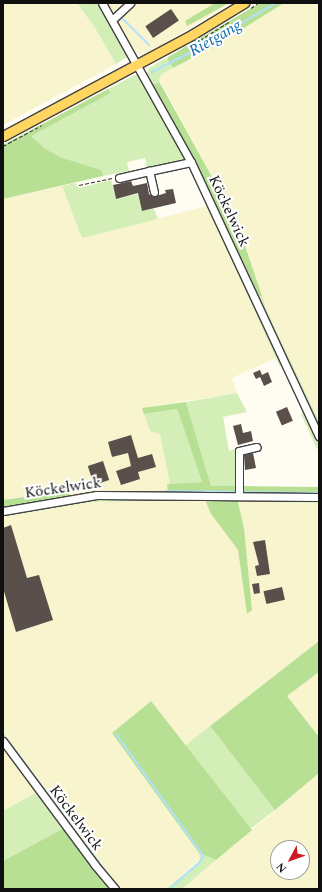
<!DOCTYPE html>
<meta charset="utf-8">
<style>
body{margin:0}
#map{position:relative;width:322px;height:892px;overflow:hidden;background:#fffcf2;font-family:Spectral,serif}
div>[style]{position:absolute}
.farmland>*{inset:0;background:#f8f4ce}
.green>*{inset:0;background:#d4eeb7;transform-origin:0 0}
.forest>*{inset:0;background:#b8e094}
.stream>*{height:2px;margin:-1px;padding:0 1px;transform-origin:1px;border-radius:1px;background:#b1e1fc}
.building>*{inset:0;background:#59504b;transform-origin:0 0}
.path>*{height:1px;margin-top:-0.5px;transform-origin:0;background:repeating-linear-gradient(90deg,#313131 0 4px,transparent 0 6px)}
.roads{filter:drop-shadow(1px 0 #424242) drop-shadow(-1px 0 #424242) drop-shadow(0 1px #424242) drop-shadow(0 -1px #424242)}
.minor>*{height:7px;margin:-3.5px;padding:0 3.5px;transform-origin:3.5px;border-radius:3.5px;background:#fff}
.major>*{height:9px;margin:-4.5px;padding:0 4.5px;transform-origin:4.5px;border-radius:4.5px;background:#ffd662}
span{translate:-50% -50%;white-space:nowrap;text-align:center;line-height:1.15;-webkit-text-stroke:4px #fff;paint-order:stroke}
.street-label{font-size:15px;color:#0f0f0f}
.water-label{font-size:16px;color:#0b6aaf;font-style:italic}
.frame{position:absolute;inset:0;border:4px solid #0f0f0f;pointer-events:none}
.north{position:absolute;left:270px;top:840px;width:40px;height:40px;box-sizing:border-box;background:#fff;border:1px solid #9f9f9f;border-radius:50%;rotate:229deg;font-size:11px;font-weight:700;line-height:16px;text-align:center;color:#0f0f0f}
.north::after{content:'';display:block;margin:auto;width:14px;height:18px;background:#ce1925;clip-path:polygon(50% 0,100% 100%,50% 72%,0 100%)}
</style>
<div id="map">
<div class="farmland">
<i style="clip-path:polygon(3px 3px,77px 3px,95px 28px,116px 64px,3px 125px)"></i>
<i style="clip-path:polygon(107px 3px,230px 3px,147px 54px,141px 55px,135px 52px)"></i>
<i style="clip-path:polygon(284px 3px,319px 3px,319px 421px,266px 309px,237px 222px,159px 79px,162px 74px,217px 45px)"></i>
<i style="clip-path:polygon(62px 186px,82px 238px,207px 206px,276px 358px,232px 378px,237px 393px,142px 408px,160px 434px,170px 484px,167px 484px,168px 493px,70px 497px,68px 491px,3px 500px,3px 199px)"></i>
<i style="clip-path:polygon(237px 498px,271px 499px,270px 502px,319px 503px,319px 641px,184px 746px,151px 701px,112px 733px,199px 853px,200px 859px,166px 889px,121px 889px,3px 732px,3px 513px,6px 512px,8px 516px,91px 502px,205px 500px,211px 514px,238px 550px,247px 614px,252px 610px,244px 528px)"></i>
<i style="clip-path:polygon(319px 672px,319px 737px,287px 696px)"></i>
<i style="clip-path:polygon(3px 747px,37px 792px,3px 811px)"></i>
<i style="clip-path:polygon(evenodd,319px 773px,319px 889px,182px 889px,216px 860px,319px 773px,278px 848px,302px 848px,302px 872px,278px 872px,278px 848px)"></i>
</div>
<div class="green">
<i style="clip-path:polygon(77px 3px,99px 3px,128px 56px,116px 64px,95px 28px)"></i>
<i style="clip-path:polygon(168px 57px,168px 60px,173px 68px,162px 74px,159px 79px,160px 83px,151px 84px,147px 73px,149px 68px)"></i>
<i style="clip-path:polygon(135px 75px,140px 76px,186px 159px,184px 161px,147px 169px,145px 158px,127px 162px,129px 171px,103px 176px,100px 170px,60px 157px,44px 148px,30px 136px,111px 93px,108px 89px)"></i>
<i style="clip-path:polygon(111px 180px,116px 199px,138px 194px,142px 211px,154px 209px,158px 219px,82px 238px,62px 186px,75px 183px,79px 188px)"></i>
<i style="clip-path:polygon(209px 205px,283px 366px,279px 365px,207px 206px)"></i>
<i style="clip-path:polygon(262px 296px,266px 309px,319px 421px,319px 431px,257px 297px)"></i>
<i style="clip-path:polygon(237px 393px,247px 412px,223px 417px,229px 451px,235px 449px,238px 461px,237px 486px,211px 486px,186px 402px)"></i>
<i style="clip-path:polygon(177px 409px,202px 482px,170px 484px,160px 434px,150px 431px,144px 414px)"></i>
<i style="clip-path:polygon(305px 413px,319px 445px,319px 449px,317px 449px,301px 414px)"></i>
<i style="clip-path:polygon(204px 497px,205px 500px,91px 502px,8px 516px,6px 512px,88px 498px)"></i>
<i style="clip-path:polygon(271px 499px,319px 499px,319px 503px,270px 502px)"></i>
<i style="left:210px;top:726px;width:106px;height:33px;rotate:52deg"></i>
<i style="clip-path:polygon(3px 732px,58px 807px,121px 889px,116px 889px,3px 738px)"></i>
<i style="clip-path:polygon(37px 792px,64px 828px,3px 861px,3px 811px)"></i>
<i style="clip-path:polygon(199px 853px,216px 860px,182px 889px,166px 889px,197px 863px,200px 859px)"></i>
</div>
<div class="forest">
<i style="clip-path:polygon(215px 3px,229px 3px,187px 26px,185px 21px)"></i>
<i style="clip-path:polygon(260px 3px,284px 3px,217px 45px,173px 68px,168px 60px,168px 57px)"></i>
<i style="clip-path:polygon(160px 83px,237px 222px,262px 296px,257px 297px,208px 188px,170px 115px,151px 84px)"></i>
<i style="clip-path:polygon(108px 89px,111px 93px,31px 136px,44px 148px,60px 157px,101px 170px,103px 176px,3px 199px,3px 145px)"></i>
<i style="clip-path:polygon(186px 402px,211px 486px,237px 486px,236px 493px,168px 493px,167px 484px,202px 482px,177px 409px,144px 414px,142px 408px)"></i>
<i style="clip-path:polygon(319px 485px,319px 495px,242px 494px,242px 486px,317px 487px)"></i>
<i style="clip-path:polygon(68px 491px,70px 497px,3px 509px,3px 500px)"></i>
<i style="clip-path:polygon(204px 497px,237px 498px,244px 528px,252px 610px,247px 614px,238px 550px,211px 514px)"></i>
<i style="clip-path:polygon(319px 641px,319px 672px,287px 696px,319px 737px,319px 773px,275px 810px,210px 726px)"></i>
<i style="clip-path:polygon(151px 701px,252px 830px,216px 860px,199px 853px,112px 733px)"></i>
<i style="clip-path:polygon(64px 828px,111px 889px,3px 889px,3px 861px)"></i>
</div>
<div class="stream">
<i style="left:123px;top:19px;width:37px;rotate:45deg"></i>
<i style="left:152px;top:72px;width:51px;rotate:-27.1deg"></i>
<i style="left:197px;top:49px;width:91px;rotate:-30.2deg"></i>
<i style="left:166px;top:491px;width:69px;rotate:0.8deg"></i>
<i style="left:244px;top:492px;width:75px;rotate:0.8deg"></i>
<i style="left:3px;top:734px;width:2px;rotate:63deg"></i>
<i style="left:116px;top:734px;width:148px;rotate:54.4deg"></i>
<i style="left:202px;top:854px;width:3px;rotate:72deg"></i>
<i style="left:203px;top:857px;width:7px;rotate:124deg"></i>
<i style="left:199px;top:863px;width:40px;rotate:139deg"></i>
<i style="left:9px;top:742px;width:116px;rotate:53.4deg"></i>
<i style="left:83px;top:841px;width:42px;rotate:53.7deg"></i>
</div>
<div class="building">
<i style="left:171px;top:9px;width:14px;height:31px;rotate:56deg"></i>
<i style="clip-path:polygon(131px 181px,133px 186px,147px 183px,149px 194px,153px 197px,166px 193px,165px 190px,173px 189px,176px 203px,142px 211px,138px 193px,116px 199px,113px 185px)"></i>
<i style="clip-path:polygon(260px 370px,262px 375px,268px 372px,272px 382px,264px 386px,260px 377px,256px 379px,253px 373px)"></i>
<i style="left:287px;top:407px;width:15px;height:12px;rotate:67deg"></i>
<i style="clip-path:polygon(241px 424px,243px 433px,251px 431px,253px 441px,238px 445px,233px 426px)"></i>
<i style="clip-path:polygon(131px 435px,138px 458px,152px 454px,156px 467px,138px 472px,140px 479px,121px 485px,116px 471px,131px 466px,128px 453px,112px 457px,108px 442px)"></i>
<i style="clip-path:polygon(253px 453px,256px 468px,245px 470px,244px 455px)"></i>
<i style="left:103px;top:461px;width:20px;height:16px;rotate:72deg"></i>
<i style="clip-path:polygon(11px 525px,27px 578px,39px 575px,53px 620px,16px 632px,3px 588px,3px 528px)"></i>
<i style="clip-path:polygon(265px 540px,270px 574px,257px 576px,255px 566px,259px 565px,253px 542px)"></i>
<i style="clip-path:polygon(259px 583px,260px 593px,254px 594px,252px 584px)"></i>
<i style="left:282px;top:587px;width:13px;height:19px;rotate:77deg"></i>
</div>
<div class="path">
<i style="left:251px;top:8px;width:9px;rotate:-36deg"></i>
<i style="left:200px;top:40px;width:36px;rotate:-32deg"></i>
<i style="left:3px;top:146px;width:44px;rotate:-28.3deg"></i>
<i style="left:79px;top:185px;width:34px;rotate:-12deg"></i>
<i style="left:58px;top:485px;width:9px;rotate:77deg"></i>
</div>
<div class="roads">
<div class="minor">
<i style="left:102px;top:3px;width:182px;rotate:60.8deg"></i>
<i style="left:191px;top:162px;width:303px;rotate:65deg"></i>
<i style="left:112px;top:20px;width:25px;rotate:-43deg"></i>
<i style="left:119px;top:178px;width:31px;rotate:-13deg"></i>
<i style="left:154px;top:192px;width:22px;rotate:-103deg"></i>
<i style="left:149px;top:171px;width:43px;rotate:-12.1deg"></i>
<i style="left:239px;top:495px;width:44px;rotate:-90deg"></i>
<i style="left:239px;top:451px;width:18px;rotate:-13deg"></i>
<i style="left:3px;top:511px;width:95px;rotate:-9.7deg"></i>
<i style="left:97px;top:495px;width:222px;rotate:0.5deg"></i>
<i style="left:3px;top:741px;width:154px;rotate:53.4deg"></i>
<i style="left:95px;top:865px;width:31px;rotate:50deg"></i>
</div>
<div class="major">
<i style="left:3px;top:136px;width:216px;rotate:-28.2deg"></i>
<i style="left:193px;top:34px;width:60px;rotate:-31.3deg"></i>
</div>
</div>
<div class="street-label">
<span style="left:229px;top:211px;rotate:65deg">Köckelwick</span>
<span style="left:63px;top:488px;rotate:-8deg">Köckelwick</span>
<span style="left:76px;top:818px;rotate:53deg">Köckelwick</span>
</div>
<div class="water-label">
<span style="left:215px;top:38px;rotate:-30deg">Rietgang</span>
</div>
<div class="frame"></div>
<div class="north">N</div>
</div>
